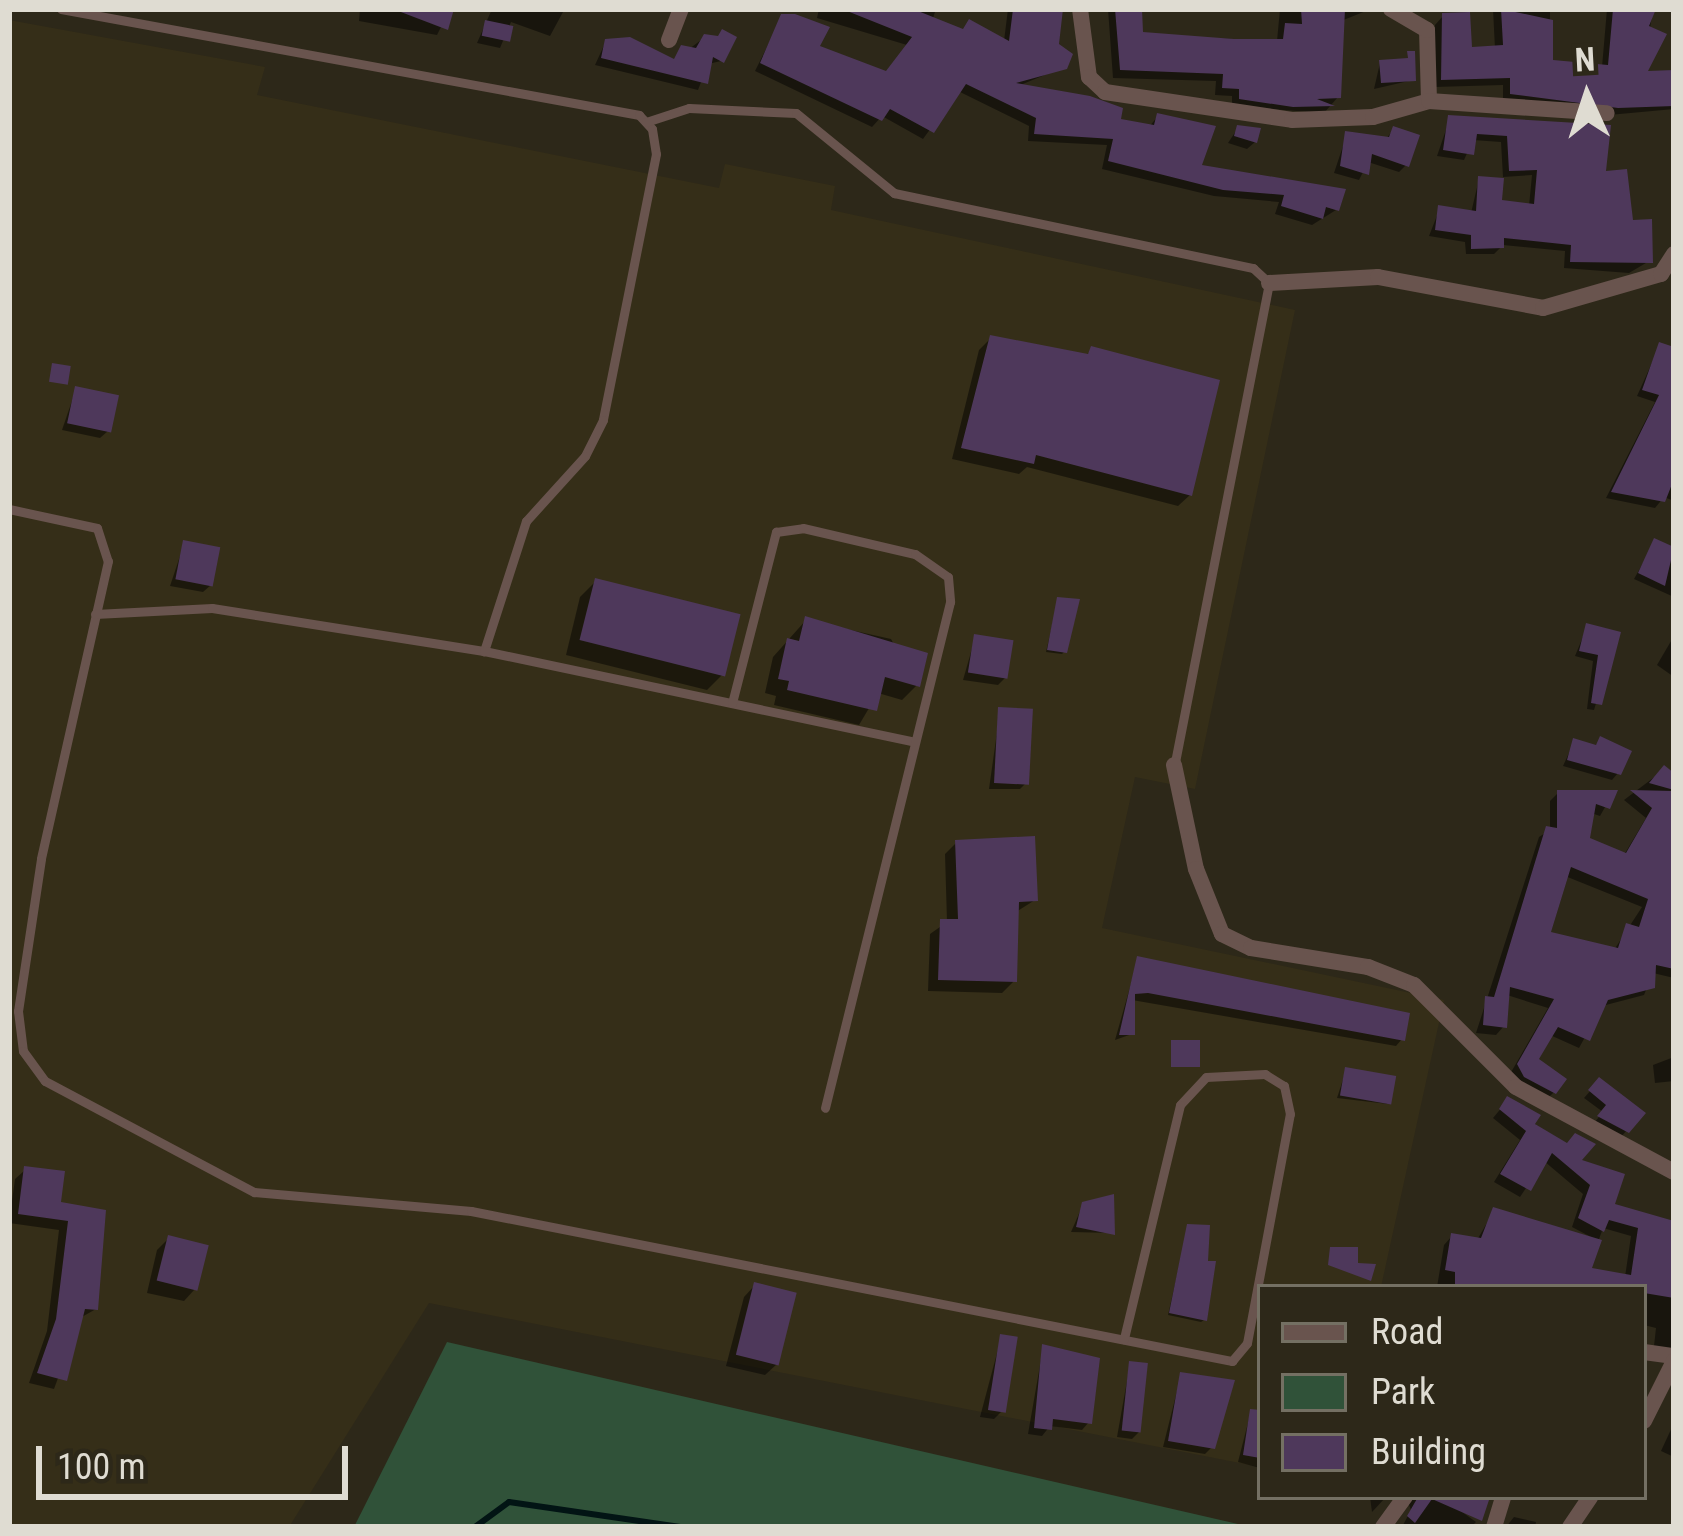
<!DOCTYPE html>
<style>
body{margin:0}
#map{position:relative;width:1683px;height:1536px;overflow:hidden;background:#2d2819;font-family:"Roboto Condensed",sans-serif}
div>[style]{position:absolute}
.built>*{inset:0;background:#352e18}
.green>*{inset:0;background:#305239}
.shadow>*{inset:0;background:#0007}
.stream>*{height:6px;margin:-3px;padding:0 3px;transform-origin:3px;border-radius:3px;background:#021414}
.building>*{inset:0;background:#4e385b;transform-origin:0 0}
.service>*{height:9px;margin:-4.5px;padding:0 4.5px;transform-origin:4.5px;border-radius:4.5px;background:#69544e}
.minor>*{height:16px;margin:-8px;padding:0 8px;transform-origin:8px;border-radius:8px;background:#69544e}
span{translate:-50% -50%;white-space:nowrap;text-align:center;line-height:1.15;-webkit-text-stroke:10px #2d2819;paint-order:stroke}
.frame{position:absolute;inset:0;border:12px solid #dfdcd2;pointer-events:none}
.legend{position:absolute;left:1257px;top:1284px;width:390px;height:216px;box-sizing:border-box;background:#2d2819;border:3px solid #747063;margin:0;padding:15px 21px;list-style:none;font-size:36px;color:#dfdcd2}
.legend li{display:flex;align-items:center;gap:24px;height:60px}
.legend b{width:60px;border:3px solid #747063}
.north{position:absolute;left:1527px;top:36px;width:120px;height:120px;-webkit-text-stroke:9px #2d2819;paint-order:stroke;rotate:357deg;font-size:33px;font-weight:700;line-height:48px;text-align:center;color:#dfdcd2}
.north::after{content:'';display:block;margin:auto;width:42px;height:54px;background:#dfdcd2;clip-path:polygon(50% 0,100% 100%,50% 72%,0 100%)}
.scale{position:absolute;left:36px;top:1446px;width:312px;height:54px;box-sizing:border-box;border:6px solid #dfdcd2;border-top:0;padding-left:15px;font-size:36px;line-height:42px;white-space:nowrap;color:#dfdcd2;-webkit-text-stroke:9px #2d2819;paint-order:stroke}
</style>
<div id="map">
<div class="built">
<i style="clip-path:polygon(9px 20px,265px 67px,257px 95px,719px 188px,725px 164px,835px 186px,831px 210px,1295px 310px,1195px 789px,1135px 777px,1102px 928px,1444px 1000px,1381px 1287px,1260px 1287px,1260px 1467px,429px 1303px,289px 1527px,9px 1527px)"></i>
</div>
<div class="green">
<i style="clip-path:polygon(447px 1342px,1251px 1527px,354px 1527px)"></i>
</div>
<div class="shadow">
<i style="clip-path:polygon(360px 9px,450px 9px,437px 35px,359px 21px)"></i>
<i style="clip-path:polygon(492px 9px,557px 9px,563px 12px,550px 36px,511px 22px,500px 48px,477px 43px)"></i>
<i style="clip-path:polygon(819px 9px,936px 9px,933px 18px,963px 33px,1004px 41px,1008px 9px,1060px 9px,1055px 46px,1064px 67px,1018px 86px,1118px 121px,1149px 127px,1158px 116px,1198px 167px,1336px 210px,1312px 225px,1275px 214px,1279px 202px,1214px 196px,1102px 169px,1107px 145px,1028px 141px,1029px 126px,958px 91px,923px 139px,882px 116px,872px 127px,755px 71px,782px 17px,816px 48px,885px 74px,907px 45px,817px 18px)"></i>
<i style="clip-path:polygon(1108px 9px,1139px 9px,1141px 35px,1277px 41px,1280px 9px,1371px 9px,1341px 21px,1338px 97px,1324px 113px,1232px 106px,1232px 96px,1215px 95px,1216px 81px,1113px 78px)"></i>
<i style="clip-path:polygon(1493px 9px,1550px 9px,1550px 63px,1602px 67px,1607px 9px,1653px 9px,1643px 74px,1674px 73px,1674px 109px,1609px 115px,1503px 101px,1503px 85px,1434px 87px,1435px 25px,1443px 16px,1469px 50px,1495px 49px)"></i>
<i style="clip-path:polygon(705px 37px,721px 61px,708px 64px,698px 90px,595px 65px,606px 41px,672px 62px)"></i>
<i style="clip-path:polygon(1380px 63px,1413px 80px,1374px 89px)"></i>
<i style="clip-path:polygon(1450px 118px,1608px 128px,1603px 174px,1651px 260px,1629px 273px,1564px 268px,1565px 251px,1503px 245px,1494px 254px,1466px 254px,1465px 242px,1429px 236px,1440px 208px,1471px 213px,1479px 179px,1499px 203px,1529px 206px,1532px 175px,1503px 177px,1501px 142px,1473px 140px,1464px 160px,1437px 156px)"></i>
<i style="clip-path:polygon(1238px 128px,1255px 142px,1247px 149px,1228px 143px)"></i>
<i style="clip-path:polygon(1394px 129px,1406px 165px,1399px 172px,1368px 162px,1359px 180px,1334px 173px,1347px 134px,1386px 139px)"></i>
<i style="clip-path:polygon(991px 338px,1084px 357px,1092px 350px,1190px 495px,1178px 506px,1027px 467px,1019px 474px,952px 459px,979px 350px)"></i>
<i style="clip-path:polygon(1660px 345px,1674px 347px,1674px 501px,1664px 497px,1655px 508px,1606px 498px,1655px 402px,1637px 396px)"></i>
<i style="clip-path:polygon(76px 389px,108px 431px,100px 438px,62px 430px)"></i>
<i style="clip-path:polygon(1655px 542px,1674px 551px,1674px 597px,1634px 579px)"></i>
<i style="clip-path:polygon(184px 544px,211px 585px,203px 592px,170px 586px)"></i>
<i style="clip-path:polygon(596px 581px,723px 674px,707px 690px,566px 655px,580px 597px)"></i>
<i style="clip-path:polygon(1058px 600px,1065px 651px,1062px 654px,1046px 652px)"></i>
<i style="clip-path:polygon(806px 620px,891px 639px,917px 685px,902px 700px,878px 693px,859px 725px,774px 705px,776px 696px,765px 693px,773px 657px)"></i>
<i style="clip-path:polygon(1587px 627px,1617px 634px,1594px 710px,1587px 709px,1593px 661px,1575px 656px)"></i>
<i style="clip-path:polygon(1674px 636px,1674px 677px,1657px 665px)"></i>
<i style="clip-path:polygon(975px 638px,1006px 677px,998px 685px,963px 680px)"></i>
<i style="clip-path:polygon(1000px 711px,1026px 783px,1020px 789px,989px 789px)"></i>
<i style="clip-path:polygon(1601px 740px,1618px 773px,1612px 780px,1563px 766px,1574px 742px,1594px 747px)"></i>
<i style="clip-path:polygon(evenodd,1665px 769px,1674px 789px,1674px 978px,1653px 973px,1644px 995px,1602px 1006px,1579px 1048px,1550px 1035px,1535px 1060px,1554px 1092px,1546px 1100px,1510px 1074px,1548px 1008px,1507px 995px,1504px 1026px,1496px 1035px,1476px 1033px,1539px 837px,1550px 830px,1550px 801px,1558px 793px,1613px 793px,1600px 816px,1591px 813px,1587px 840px,1624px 855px,1646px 818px,1624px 800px,1665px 769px,1565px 876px,1642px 907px,1614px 950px,1547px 934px,1565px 876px)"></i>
<i style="clip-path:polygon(956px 843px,1035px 900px,1016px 912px,1014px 981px,1002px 993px,928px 991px,930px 934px,947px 922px,945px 854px)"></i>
<i style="clip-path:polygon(1138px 959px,1402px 1039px,1396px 1046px,1132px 1000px,1132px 1034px,1115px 1040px)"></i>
<i style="clip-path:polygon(1674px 1057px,1674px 1081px,1655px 1083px,1653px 1065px)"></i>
<i style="clip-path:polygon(1346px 1070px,1388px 1104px,1337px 1098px)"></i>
<i style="clip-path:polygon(1599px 1081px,1642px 1113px,1620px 1138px,1594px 1123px,1603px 1112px,1584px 1098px)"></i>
<i style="clip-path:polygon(evenodd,1508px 1100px,1577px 1161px,1611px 1206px,1660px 1220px,1674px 1263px,1674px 1350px,1654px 1346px,1656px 1328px,1644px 1325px,1644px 1287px,1437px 1287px,1444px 1245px,1452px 1236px,1477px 1240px,1494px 1211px,1591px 1237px,1572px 1227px,1583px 1194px,1544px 1161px,1520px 1197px,1494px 1182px,1520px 1140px,1493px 1118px,1508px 1100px,1603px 1228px,1631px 1236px,1625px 1277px,1588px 1270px,1603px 1228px)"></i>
<i style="clip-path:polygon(25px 1170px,58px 1204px,103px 1212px,96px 1309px,80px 1318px,54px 1389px,29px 1383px,47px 1331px,59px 1230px,9px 1223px,15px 1179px)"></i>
<i style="clip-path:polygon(1081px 1209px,1112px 1233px,1071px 1232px)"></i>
<i style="clip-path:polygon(1188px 1227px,1204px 1320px,1201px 1322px,1168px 1315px)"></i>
<i style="clip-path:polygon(168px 1239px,195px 1289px,184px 1301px,147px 1293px,157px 1250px)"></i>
<i style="clip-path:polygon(755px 1285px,777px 1364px,765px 1375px,726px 1366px,744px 1297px)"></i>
<i style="clip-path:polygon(1001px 1338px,1001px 1412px,994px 1419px,980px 1417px)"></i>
<i style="clip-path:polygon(1043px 1348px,1089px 1422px,1082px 1430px,1050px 1426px,1042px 1436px,1028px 1434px)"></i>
<i style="clip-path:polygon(1130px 1364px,1139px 1432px,1132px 1439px,1117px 1437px)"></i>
<i style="clip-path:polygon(1181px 1375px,1212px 1447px,1205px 1454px,1163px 1447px)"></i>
<i style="clip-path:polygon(1251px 1411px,1260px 1412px,1260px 1468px,1238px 1462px)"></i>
<i style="clip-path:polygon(1674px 1423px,1674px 1457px,1661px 1451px)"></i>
<i style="clip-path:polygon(1370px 1497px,1386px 1497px,1372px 1512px)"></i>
<i style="clip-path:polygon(1406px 1497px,1489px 1497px,1451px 1504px,1476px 1522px,1471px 1527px,1402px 1527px,1411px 1510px)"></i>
<i style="clip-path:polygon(1514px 1517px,1536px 1522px,1535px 1527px,1506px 1527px)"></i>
</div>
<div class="stream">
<i style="left:475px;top:1527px;width:42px;rotate:-36.3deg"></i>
<i style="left:509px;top:1502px;width:173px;rotate:8.3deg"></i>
</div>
<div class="building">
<i style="clip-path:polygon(393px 9px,454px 9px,448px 30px)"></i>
<i style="clip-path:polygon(842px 9px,913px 9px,963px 29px,969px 19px,1009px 41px,1013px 9px,1063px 9px,1059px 44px,1073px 54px,1067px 69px,1016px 83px,1090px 96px,1123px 108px,1121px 119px,1154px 125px,1157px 113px,1216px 126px,1202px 165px,1346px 189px,1339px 211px,1326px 207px,1323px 219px,1281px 206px,1284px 195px,1223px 190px,1108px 161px,1113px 139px,1034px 134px,1036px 118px,966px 84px,934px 133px,890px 109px,882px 121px,760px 63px,781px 14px,795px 14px,830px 27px,820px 46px,886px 71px,912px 37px)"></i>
<i style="clip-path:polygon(1115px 9px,1142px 9px,1143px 32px,1234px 39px,1283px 39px,1285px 23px,1302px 24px,1301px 9px,1345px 9px,1341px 98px,1317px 99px,1335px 106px,1293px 107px,1239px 99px,1239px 89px,1222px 88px,1223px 74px,1120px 70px)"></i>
<i style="clip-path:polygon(1501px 9px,1553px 20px,1553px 60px,1608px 65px,1613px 9px,1656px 9px,1649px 26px,1667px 34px,1648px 71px,1674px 70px,1674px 106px,1618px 108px,1510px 94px,1510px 78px,1441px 80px,1442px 13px,1470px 12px,1472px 47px,1503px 45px)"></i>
<i style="left:485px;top:20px;width:29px;height:16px;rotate:12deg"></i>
<i style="clip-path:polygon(722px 29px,737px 37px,724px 63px,713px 57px,708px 84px,601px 58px,605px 39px,630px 37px,674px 59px,681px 45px,696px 48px,704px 34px,718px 36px)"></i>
<i style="clip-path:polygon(1407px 51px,1415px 51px,1416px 81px,1381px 83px,1379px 60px,1408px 58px)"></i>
<i style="clip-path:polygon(1448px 115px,1611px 125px,1606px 171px,1627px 169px,1633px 220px,1652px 219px,1653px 263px,1570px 262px,1571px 245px,1504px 238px,1504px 248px,1471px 249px,1471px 235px,1435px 230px,1438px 205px,1476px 211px,1478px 176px,1504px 178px,1502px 200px,1534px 204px,1537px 170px,1509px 171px,1507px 136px,1477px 134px,1474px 155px,1443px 150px)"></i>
<i style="clip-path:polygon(1237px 125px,1261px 128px,1257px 143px,1234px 136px)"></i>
<i style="clip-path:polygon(1393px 126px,1420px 135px,1409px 167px,1372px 154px,1369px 175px,1340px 166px,1345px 131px,1389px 137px)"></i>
<i style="clip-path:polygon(990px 335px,1088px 354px,1091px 346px,1220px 380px,1192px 496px,1036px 455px,1034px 464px,961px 448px)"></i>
<i style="clip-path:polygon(1659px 342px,1674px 347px,1674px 479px,1665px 502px,1611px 492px,1659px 395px,1642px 390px)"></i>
<i style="left:52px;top:363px;width:19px;height:19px;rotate:9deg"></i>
<i style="left:75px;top:386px;width:45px;height:38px;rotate:12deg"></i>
<i style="clip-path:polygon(1654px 538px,1674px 547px,1665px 586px,1638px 573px)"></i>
<i style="left:183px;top:540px;width:38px;height:40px;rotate:11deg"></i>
<i style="left:595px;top:578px;width:150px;height:64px;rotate:14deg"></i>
<i style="clip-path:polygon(1057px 597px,1080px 599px,1067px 653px,1047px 650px)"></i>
<i style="clip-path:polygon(805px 616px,928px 653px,920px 687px,885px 677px,877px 711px,787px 690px,789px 681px,778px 679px,787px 638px,799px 641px)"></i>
<i style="clip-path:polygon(1586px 623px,1621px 632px,1602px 705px,1591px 703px,1598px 655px,1579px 651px)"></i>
<i style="left:974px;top:634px;width:40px;height:39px;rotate:9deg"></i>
<i style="left:998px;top:707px;width:35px;height:76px;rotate:3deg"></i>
<i style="clip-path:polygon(1600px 736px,1632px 751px,1621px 775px,1567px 760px,1573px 738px,1596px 745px)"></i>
<i style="clip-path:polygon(1664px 765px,1674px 773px,1674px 790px,1649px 783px)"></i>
<i style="clip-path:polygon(evenodd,1557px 790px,1618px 790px,1610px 809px,1596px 804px,1590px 838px,1626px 853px,1652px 808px,1630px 790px,1674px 791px,1674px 969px,1656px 965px,1655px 988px,1608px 1000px,1590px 1041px,1558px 1027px,1539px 1059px,1567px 1079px,1556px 1094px,1524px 1077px,1517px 1064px,1554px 999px,1510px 987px,1507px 1028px,1483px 1025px,1485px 996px,1494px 997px,1546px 826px,1557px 828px,1557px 790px,1571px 867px,1648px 899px,1639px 927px,1626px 923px,1618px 948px,1551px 932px,1571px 867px)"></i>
<i style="clip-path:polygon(1035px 836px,1038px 901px,1019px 902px,1017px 982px,938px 980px,940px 919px,958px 919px,955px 840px)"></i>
<i style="clip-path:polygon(1137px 956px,1410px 1013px,1405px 1041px,1148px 993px,1135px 994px,1135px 1035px,1119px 1035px)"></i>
<i style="left:1171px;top:1040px;width:29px;height:27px"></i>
<i style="left:1345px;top:1067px;width:52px;height:29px;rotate:10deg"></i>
<i style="clip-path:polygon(1599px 1077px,1646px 1113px,1629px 1133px,1597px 1116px,1606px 1105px,1588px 1090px)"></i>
<i style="clip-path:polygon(1507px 1096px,1541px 1115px,1535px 1124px,1567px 1143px,1575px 1133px,1596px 1144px,1582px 1160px,1625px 1174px,1615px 1204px,1674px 1221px,1674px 1298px,1644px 1293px,1644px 1287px,1455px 1287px,1455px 1272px,1445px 1270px,1451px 1233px,1481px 1238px,1493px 1207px,1602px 1240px,1592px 1268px,1631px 1275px,1638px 1228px,1609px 1220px,1604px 1232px,1578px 1218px,1590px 1185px,1552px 1153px,1531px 1191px,1500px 1174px,1526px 1131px,1499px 1109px)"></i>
<i style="clip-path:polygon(24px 1166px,65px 1171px,61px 1202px,106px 1210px,98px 1310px,85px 1309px,67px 1381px,37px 1373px,56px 1319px,68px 1221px,18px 1214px)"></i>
<i style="clip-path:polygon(1114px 1194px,1115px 1235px,1076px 1227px,1082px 1202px)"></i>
<i style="clip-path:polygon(1187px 1224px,1210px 1225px,1208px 1261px,1216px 1261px,1207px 1321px,1169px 1313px)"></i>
<i style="left:168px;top:1235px;width:42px;height:47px;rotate:14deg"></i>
<i style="clip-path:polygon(1330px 1247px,1358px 1247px,1358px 1263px,1376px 1264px,1371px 1281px,1328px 1265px)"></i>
<i style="left:754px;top:1282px;width:44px;height:75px;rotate:14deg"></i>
<i style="left:1000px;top:1334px;width:18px;height:77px;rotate:9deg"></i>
<i style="clip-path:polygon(1042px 1344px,1100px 1358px,1092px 1424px,1053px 1419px,1052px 1430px,1034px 1428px)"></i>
<i style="left:1129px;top:1361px;width:19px;height:70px;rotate:6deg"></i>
<i style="clip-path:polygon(1180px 1372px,1235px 1380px,1215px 1449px,1168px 1441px)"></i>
<i style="clip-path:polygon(1250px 1409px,1260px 1410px,1260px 1458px,1243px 1455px)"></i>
<i style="clip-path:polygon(1418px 1497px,1490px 1497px,1482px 1521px,1432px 1499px,1415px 1523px,1407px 1516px)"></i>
</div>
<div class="service">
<i style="left:61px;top:9px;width:588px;rotate:10.39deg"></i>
<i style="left:639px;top:115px;width:19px;rotate:47deg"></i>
<i style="left:652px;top:129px;width:25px;rotate:81deg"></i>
<i style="left:656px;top:154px;width:271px;rotate:101.3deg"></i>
<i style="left:603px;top:420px;width:40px;rotate:116.6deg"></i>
<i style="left:585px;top:456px;width:88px;rotate:132.2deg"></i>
<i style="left:526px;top:521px;width:137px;rotate:107.9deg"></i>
<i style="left:646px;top:122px;width:45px;rotate:-18deg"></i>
<i style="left:689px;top:108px;width:107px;rotate:2.7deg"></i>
<i style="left:796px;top:113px;width:127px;rotate:39.2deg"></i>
<i style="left:894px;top:193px;width:367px;rotate:11.8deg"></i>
<i style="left:1253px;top:268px;width:22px;rotate:43deg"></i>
<i style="left:1269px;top:283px;width:491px;rotate:101.1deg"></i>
<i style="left:9px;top:509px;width:90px;rotate:12.2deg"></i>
<i style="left:97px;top:528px;width:35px;rotate:72deg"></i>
<i style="left:108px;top:561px;width:305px;rotate:102.7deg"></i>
<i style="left:41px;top:859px;width:154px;rotate:98.6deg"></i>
<i style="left:18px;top:1011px;width:40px;rotate:82.9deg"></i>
<i style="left:23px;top:1051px;width:37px;rotate:54deg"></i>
<i style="left:45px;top:1081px;width:237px;rotate:28deg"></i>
<i style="left:254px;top:1192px;width:218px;rotate:5deg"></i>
<i style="left:471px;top:1211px;width:776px;rotate:11.15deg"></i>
<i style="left:1232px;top:1361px;width:23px;rotate:-50deg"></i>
<i style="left:1247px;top:1343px;width:233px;rotate:-79.4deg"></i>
<i style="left:1290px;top:1114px;width:29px;rotate:-102deg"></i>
<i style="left:1284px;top:1086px;width:22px;rotate:-148deg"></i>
<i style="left:1265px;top:1074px;width:59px;rotate:177.1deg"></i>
<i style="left:1206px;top:1077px;width:38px;rotate:133deg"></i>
<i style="left:1180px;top:1105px;width:241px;rotate:103.5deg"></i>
<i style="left:95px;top:614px;width:117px;rotate:-2.9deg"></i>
<i style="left:212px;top:608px;width:275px;rotate:9deg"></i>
<i style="left:484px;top:651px;width:437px;rotate:11.9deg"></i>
<i style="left:732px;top:703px;width:177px;rotate:-75.6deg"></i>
<i style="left:776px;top:532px;width:27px;rotate:-8deg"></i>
<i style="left:803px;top:528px;width:115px;rotate:13.1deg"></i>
<i style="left:915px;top:554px;width:40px;rotate:34.9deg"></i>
<i style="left:948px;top:577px;width:25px;rotate:85deg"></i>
<i style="left:950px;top:602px;width:521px;rotate:103.88deg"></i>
</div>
<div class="minor">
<i style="left:1080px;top:9px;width:69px;rotate:82.5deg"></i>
<i style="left:1089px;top:77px;width:22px;rotate:43deg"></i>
<i style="left:1105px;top:92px;width:189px;rotate:8.5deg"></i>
<i style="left:1292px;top:120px;width:81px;rotate:-2.1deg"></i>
<i style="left:1373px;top:117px;width:58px;rotate:-15.9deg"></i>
<i style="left:1429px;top:101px;width:71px;rotate:-91.6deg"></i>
<i style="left:1427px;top:30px;width:42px;rotate:-149.7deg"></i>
<i style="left:669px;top:40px;width:33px;rotate:-69deg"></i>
<i style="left:1429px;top:101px;width:178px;rotate:3.9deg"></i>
<i style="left:1269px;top:283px;width:109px;rotate:-3.2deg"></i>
<i style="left:1378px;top:277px;width:168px;rotate:10.6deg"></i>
<i style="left:1543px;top:308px;width:123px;rotate:-16.1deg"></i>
<i style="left:1661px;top:274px;width:24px;rotate:-57deg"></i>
<i style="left:1174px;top:765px;width:106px;rotate:78.1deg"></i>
<i style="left:1196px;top:869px;width:70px;rotate:68.2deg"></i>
<i style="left:1222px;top:934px;width:32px;rotate:26deg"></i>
<i style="left:1251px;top:948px;width:119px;rotate:9.2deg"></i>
<i style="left:1368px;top:967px;width:49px;rotate:21.4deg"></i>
<i style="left:1414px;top:985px;width:144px;rotate:45deg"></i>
<i style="left:1516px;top:1087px;width:179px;rotate:28.3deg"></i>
<i style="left:1644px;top:1352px;width:30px;rotate:8deg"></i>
<i style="left:1644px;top:1421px;width:67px;rotate:-63.4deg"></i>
<i style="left:1383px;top:1527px;width:37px;rotate:-54deg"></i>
<i style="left:1494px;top:1527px;width:31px;rotate:-73deg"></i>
<i style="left:1570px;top:1527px;width:36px;rotate:-56deg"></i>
</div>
<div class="frame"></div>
<ul class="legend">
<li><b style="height:15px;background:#69544e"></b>Road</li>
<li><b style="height:33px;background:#305239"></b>Park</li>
<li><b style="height:33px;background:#4e385b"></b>Building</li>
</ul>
<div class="north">N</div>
<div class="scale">100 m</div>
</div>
